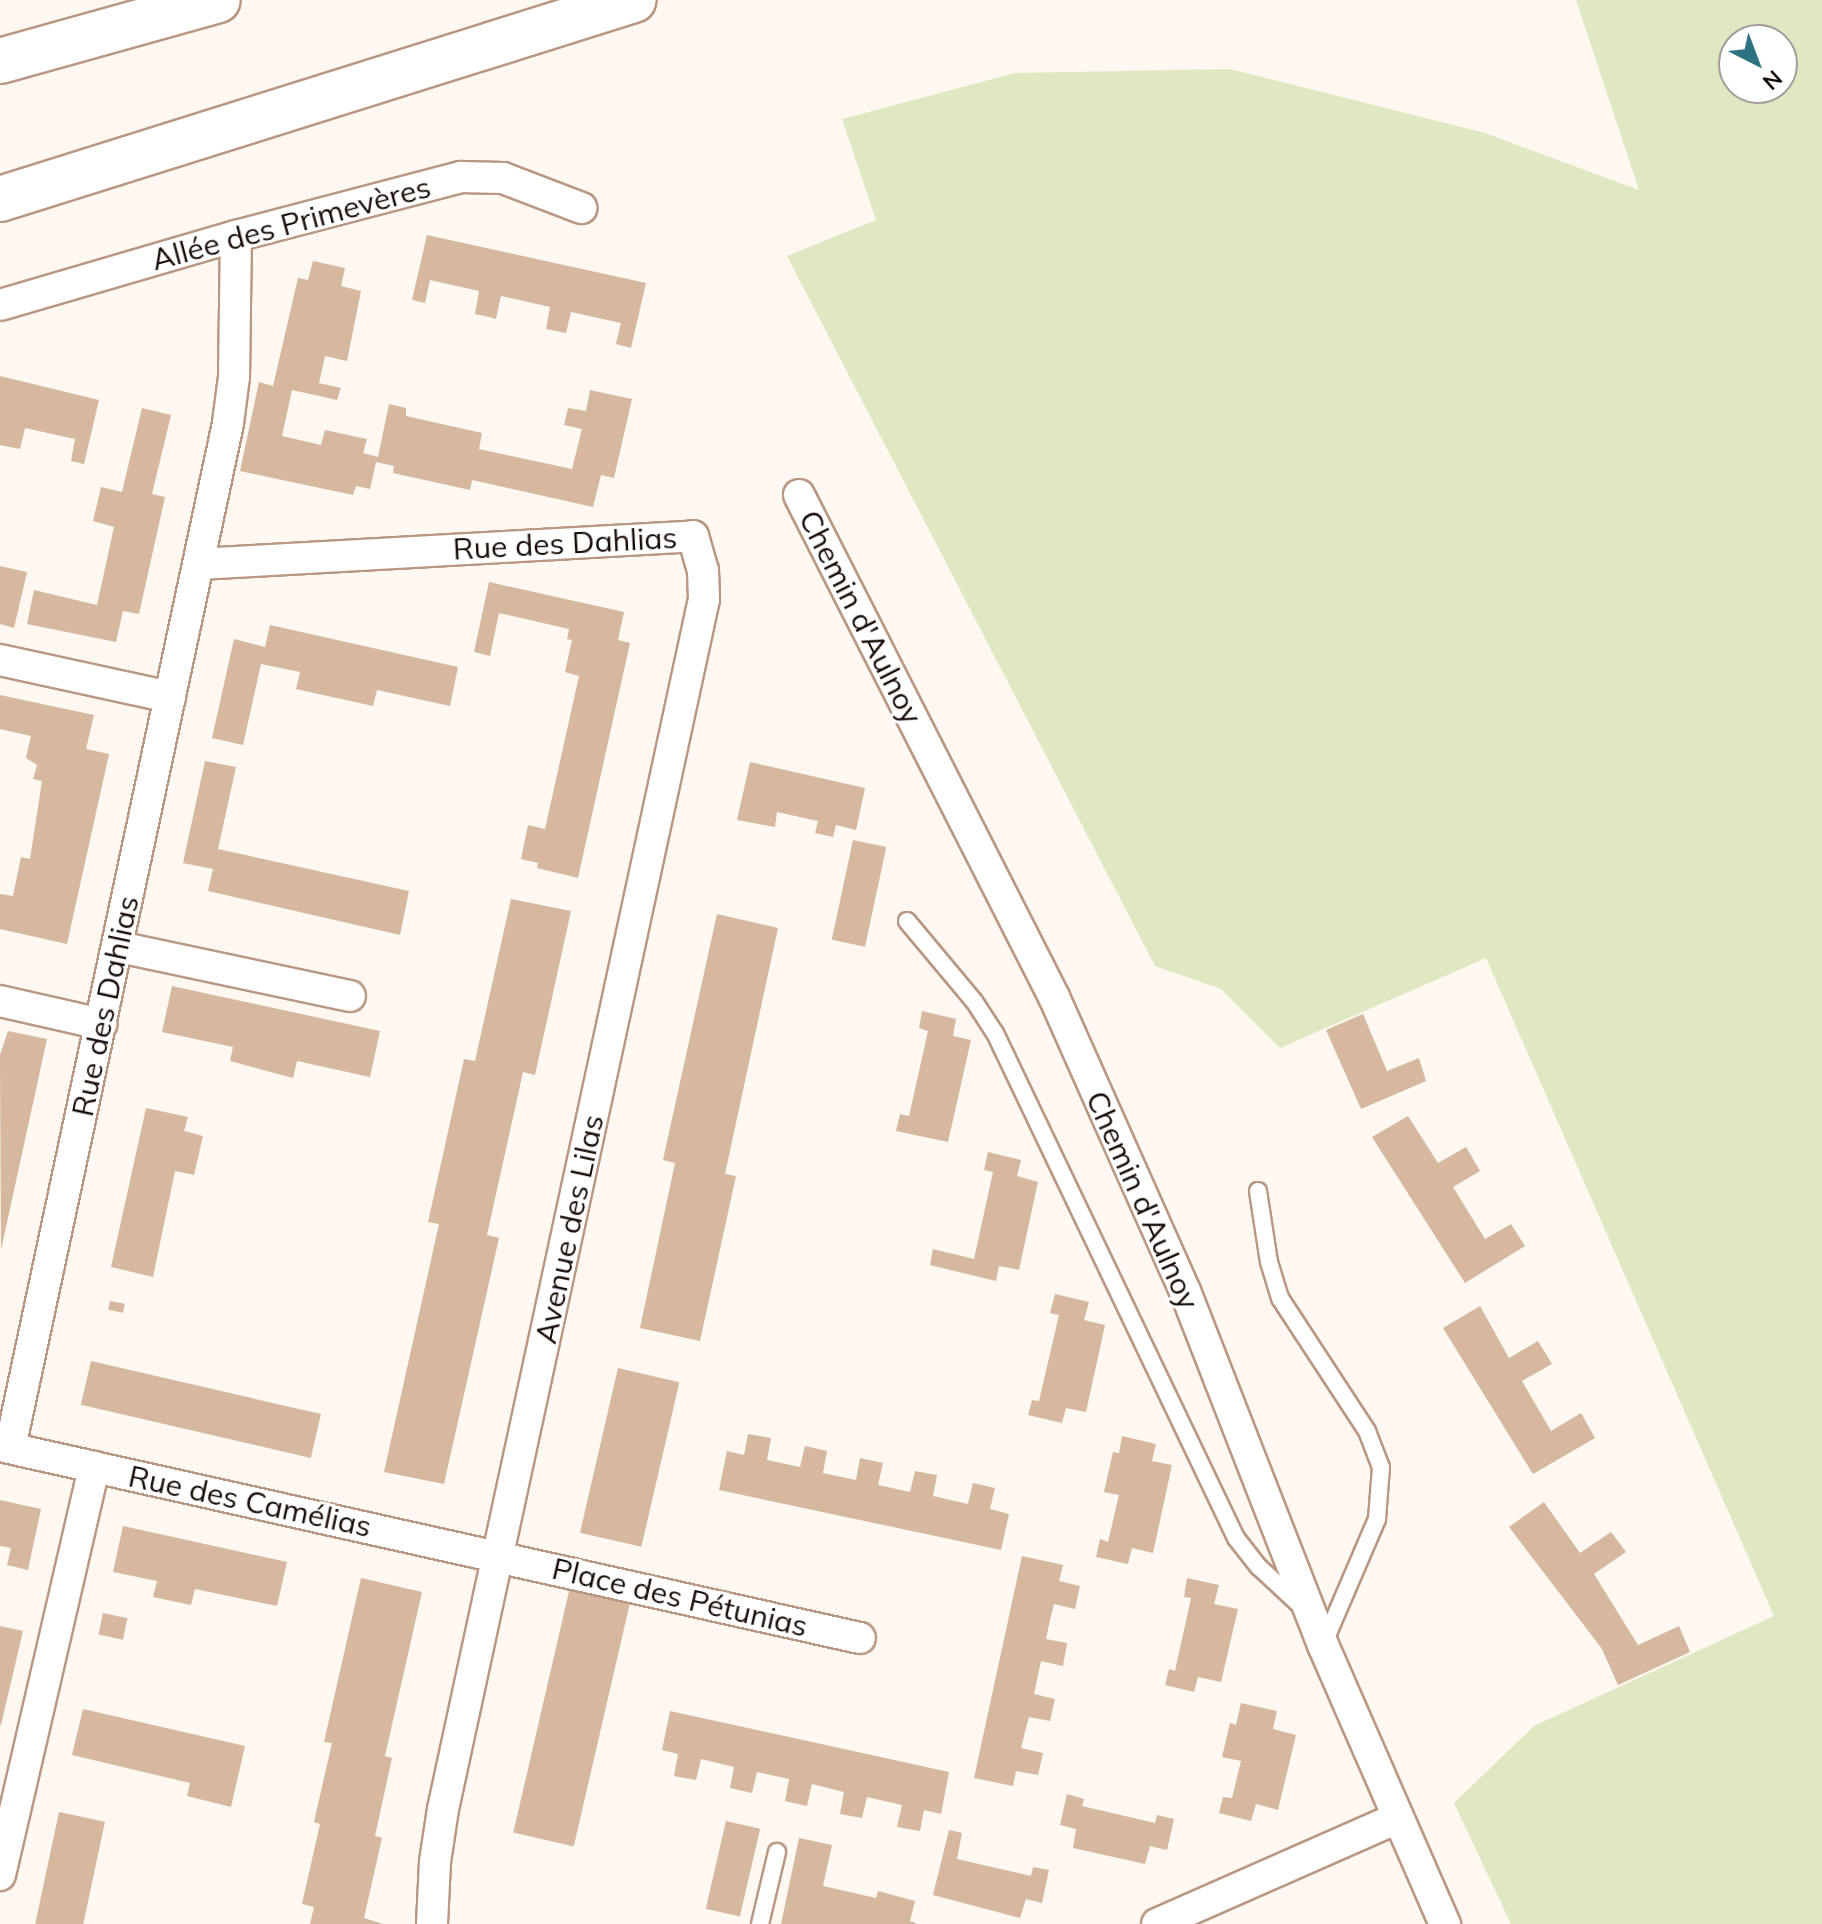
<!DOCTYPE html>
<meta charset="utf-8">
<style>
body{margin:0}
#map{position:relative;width:1822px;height:1924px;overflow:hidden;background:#fef7f2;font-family:Mulish,sans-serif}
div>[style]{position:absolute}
.green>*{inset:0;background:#e0e8c1}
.building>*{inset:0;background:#d5b89d;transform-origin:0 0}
.roads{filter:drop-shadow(2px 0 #b89882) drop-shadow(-2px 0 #b89882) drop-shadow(0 2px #b89882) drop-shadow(0 -2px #b89882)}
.service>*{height:16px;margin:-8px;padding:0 8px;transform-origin:8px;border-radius:8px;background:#fff}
.minor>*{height:30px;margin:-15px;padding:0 15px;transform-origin:15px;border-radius:15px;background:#fff}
.motorway>*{height:44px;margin:-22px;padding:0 22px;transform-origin:22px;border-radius:22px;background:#fff}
span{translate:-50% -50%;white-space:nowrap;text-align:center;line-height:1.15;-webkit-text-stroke:6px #fff;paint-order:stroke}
.street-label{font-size:30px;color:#160b05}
.north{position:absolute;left:1718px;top:24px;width:80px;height:80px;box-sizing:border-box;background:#fff;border:2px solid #a29d9b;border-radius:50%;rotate:138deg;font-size:22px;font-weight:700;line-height:32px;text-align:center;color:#160b05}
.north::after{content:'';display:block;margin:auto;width:28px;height:36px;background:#2e7282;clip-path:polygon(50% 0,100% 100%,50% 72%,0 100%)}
</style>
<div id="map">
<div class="green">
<i style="clip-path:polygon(evenodd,1576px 0,1822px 0,1822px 1924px,1511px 1924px,1454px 1803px,1534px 1726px,1774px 1616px,1486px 958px,1280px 1048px,1221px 989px,1155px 966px,787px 256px,876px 220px,842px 119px,1015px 73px,1230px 69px,1485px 133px,1639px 190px,1576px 0,1782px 40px,1782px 88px,1734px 88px,1734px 40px,1782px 40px)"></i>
</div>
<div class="building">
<i style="clip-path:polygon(427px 235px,646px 283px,631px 348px,616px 344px,621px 323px,571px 312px,566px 333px,546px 329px,550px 307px,501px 296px,496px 319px,485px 316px,475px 314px,479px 291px,430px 280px,425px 303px,412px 300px)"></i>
<i style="clip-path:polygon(313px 261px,345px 268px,341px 286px,361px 291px,347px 361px,325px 356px,319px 383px,341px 388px,337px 400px,292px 390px,282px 436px,321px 445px,325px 430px,367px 439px,363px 453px,378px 457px,389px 404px,406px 408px,406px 416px,482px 433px,479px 449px,572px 469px,582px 429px,564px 425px,568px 408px,586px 411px,590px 390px,632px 399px,614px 478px,601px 475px,593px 507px,472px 480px,470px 490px,393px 473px,394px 466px,376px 462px,370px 489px,356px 486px,353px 495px,240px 471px,259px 382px,273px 386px,298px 278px,308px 280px)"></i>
<i style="clip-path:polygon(0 376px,99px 400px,84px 464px,71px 461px,75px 439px,25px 428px,20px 449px,0 445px)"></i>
<i style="clip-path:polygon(142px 408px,171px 415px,152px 494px,165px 497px,139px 614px,123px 611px,116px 642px,27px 624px,34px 590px,97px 605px,114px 527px,93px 521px,101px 487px,122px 492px)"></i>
<i style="clip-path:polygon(0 566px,27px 572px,14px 628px,0 624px)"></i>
<i style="clip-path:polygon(489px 582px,624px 612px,618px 640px,630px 643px,578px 878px,537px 868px,538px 863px,521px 859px,528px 825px,545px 829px,579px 676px,565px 672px,572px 640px,567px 639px,569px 629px,499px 613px,490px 656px,474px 652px)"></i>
<i style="clip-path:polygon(270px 625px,458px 667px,450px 706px,377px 690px,373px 706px,296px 689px,300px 672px,261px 664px,243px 745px,212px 738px,234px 639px,265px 647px)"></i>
<i style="clip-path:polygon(0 695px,94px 715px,86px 749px,109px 754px,67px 944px,0 929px,0 894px,13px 896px,21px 857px,30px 859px,42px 781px,33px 779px,37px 765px,26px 758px,31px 736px,0 729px)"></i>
<i style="clip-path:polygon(205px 761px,236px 767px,218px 849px,409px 891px,400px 935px,208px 891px,213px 869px,183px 863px)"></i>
<i style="clip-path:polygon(750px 762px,865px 788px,856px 830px,836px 825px,833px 837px,815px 833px,818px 821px,777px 812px,775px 827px,737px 820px)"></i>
<i style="left:853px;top:840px;width:34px;height:102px;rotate:12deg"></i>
<i style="clip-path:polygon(511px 899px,571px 911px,535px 1075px,523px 1072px,487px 1235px,499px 1238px,444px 1484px,384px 1472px,439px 1224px,428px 1222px,446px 1141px,464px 1059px,475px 1061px)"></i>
<i style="clip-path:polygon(717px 914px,778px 928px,725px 1174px,736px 1176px,700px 1341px,640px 1328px,675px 1163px,663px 1160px)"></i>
<i style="clip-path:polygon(172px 986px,380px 1031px,370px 1077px,297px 1061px,293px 1078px,230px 1061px,233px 1047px,162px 1032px)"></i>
<i style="clip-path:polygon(922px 1011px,956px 1019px,953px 1036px,971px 1040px,948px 1142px,896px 1131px,900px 1114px,909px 1116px,928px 1031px,919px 1028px)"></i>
<i style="clip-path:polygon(1363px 1014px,1387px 1071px,1419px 1058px,1426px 1081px,1361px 1109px,1326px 1030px)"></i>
<i style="clip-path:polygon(8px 1031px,47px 1039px,1px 1250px,0 1055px)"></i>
<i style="clip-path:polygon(146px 1108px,188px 1117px,184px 1131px,203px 1136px,194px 1175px,175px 1171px,153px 1277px,111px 1267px)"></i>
<i style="clip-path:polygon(1408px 1116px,1438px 1163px,1466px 1147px,1480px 1171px,1453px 1187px,1485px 1239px,1511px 1224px,1525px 1246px,1465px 1283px,1372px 1137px)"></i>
<i style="clip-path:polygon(988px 1152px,1021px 1160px,1017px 1176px,1038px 1182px,1019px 1270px,999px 1266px,996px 1281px,930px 1265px,933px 1249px,974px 1259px,993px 1172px,984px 1170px)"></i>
<i style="clip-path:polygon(1055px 1294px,1089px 1302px,1084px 1320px,1105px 1325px,1086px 1412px,1066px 1408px,1062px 1423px,1028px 1415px,1032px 1400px,1039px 1401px,1059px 1315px,1050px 1313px)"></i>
<i style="left:110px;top:1301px;width:15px;height:9px;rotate:11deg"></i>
<i style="clip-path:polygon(1480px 1306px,1509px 1358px,1538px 1341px,1552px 1364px,1522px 1381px,1551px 1431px,1581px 1413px,1595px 1438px,1533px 1474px,1443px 1328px)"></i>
<i style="left:91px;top:1361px;width:236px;height:45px;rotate:13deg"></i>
<i style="left:618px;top:1368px;width:63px;height:169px;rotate:13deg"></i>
<i style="clip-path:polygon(748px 1434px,771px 1438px,767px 1460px,800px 1467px,805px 1446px,827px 1451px,823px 1473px,856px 1480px,860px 1458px,883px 1463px,878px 1485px,910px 1492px,915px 1471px,937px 1475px,933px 1496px,968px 1504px,973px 1483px,995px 1488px,990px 1509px,1009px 1514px,1001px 1550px,719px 1490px,727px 1451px,744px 1455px)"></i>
<i style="clip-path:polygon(1122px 1436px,1156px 1444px,1152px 1461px,1172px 1465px,1153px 1553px,1132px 1548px,1128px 1564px,1096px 1557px,1100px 1539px,1108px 1542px,1119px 1495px,1104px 1492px,1113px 1452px,1119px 1453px)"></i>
<i style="clip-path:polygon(0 1500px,41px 1509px,28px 1570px,7px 1565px,11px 1548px,0 1546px)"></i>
<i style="clip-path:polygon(1544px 1502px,1580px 1553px,1611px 1532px,1626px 1552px,1594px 1574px,1638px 1645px,1679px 1626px,1690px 1652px,1618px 1685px,1602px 1649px,1509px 1527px)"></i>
<i style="clip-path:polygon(123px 1526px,287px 1562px,277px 1606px,195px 1589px,191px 1605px,153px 1597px,157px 1581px,113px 1572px)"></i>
<i style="clip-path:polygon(1022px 1556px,1063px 1565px,1059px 1581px,1080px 1586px,1075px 1609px,1054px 1604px,1050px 1620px,1046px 1639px,1067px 1643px,1063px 1666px,1041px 1661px,1034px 1694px,1055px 1699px,1050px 1721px,1029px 1717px,1025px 1732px,1021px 1748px,1043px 1753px,1038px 1775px,1016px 1771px,1013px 1786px,974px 1778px)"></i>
<i style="clip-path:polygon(361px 1578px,422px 1592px,385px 1756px,392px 1758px,375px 1836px,382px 1838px,364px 1918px,383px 1924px,310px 1924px,314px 1907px,302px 1904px,320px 1824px,314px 1822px,332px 1743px,324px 1742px)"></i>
<i style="clip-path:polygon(1187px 1578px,1219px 1585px,1214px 1604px,1238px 1609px,1221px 1682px,1198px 1677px,1194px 1692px,1165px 1685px,1169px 1669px,1175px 1671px,1191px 1598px,1184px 1597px)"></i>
<i style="left:570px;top:1587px;width:62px;height:252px;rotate:13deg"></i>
<i style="left:103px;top:1613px;width:25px;height:22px;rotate:12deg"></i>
<i style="clip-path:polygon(0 1626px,23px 1631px,1px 1725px,0 1725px)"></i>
<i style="clip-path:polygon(1241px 1703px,1277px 1711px,1273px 1729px,1296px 1735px,1278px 1810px,1256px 1804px,1251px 1821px,1219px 1813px,1223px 1797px,1232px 1798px,1241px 1761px,1222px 1757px,1230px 1723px,1236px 1725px)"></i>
<i style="clip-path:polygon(83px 1709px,245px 1746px,231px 1807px,187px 1796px,190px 1783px,72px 1755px)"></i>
<i style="clip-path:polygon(670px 1711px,949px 1772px,941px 1814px,924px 1810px,920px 1831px,897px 1827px,902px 1805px,867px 1797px,862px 1818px,840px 1814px,844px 1792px,812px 1784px,807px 1806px,785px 1801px,789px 1779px,757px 1772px,752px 1793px,730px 1788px,734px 1767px,701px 1759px,696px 1780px,674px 1776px,678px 1754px,662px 1750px)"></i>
<i style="clip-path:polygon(1067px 1794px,1084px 1799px,1082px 1806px,1155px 1823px,1157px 1815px,1174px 1819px,1167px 1850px,1150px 1846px,1145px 1864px,1073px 1848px,1076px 1829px,1060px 1825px)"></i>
<i style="left:59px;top:1812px;width:47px;height:115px;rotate:12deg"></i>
<i style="left:726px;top:1821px;width:35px;height:90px;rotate:13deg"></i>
<i style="clip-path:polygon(949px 1830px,962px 1833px,957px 1859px,1031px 1876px,1033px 1867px,1049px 1870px,1042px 1903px,1026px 1899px,1020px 1918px,933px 1895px)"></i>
<i style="clip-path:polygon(799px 1838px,832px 1845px,823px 1886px,876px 1898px,878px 1891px,915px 1901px,910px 1921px,918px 1924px,781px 1924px)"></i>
</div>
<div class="roads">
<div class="service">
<i style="left:907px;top:921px;width:104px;rotate:50.1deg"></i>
<i style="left:974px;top:1001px;width:38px;rotate:57deg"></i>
<i style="left:995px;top:1033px;width:560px;rotate:64.49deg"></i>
<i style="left:1236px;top:1538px;width:37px;rotate:52deg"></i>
<i style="left:1259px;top:1567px;width:56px;rotate:42.8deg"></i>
<i style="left:1258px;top:1191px;width:72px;rotate:81.2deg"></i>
<i style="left:1269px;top:1262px;width:38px;rotate:73deg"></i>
<i style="left:1280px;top:1298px;width:159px;rotate:56.8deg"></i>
<i style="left:1367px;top:1431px;width:39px;rotate:69deg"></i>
<i style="left:1381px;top:1467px;width:52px;rotate:94.4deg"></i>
<i style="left:1377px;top:1519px;width:137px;rotate:113.2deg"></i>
<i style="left:760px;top:1924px;width:74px;rotate:-76.7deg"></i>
</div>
<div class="minor">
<i style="left:0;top:305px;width:246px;rotate:-16.3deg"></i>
<i style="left:236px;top:236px;width:233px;rotate:-14.7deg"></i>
<i style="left:461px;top:177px;width:42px;rotate:1.4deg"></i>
<i style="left:503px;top:178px;width:84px;rotate:21deg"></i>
<i style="left:799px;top:495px;width:563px;rotate:63.07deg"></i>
<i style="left:1054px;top:997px;width:322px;rotate:66deg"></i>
<i style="left:1185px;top:1291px;width:380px;rotate:68.7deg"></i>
<i style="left:1323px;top:1645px;width:305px;rotate:66.4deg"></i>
<i style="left:199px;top:564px;width:495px;rotate:-3.2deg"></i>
<i style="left:693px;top:536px;width:35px;rotate:74deg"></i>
<i style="left:703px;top:570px;width:29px;rotate:88deg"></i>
<i style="left:704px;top:599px;width:1238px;rotate:102.17deg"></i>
<i style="left:443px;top:1809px;width:54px;rotate:98.6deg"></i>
<i style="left:435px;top:1862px;width:62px;rotate:92.8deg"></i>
<i style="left:0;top:660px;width:174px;rotate:12.3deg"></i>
<i style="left:119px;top:947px;width:236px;rotate:12deg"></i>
<i style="left:0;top:1001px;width:104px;rotate:12.8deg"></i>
<i style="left:0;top:1446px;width:881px;rotate:12.59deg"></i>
<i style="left:10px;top:1448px;width:1048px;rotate:-77.99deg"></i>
<i style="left:228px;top:423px;width:46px;rotate:-82.6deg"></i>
<i style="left:234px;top:377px;width:141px;rotate:-89.2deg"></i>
<i style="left:0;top:1875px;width:419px;rotate:-77deg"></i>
<i style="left:1157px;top:1924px;width:262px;rotate:-23.8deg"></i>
</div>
<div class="motorway">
<i style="left:0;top:61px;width:226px;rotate:-15.6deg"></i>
<i style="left:0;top:199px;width:664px;rotate:-17.43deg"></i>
</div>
</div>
<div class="street-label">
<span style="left:291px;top:223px;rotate:-15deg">Allée des Primevères</span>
<span style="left:565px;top:543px;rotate:-3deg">Rue des Dahlias</span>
<span style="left:861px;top:617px;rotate:63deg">Chemin d'Aulnoy</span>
<span style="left:105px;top:1006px;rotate:-78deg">Rue des Dahlias</span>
<span style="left:1143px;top:1200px;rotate:66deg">Chemin d'Aulnoy</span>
<span style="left:569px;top:1229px;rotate:-78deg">Avenue des Lilas</span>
<span style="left:250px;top:1501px;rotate:12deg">Rue des Camélias</span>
<span style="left:680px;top:1597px;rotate:13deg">Place des Pétunias</span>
</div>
<div class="north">N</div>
</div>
